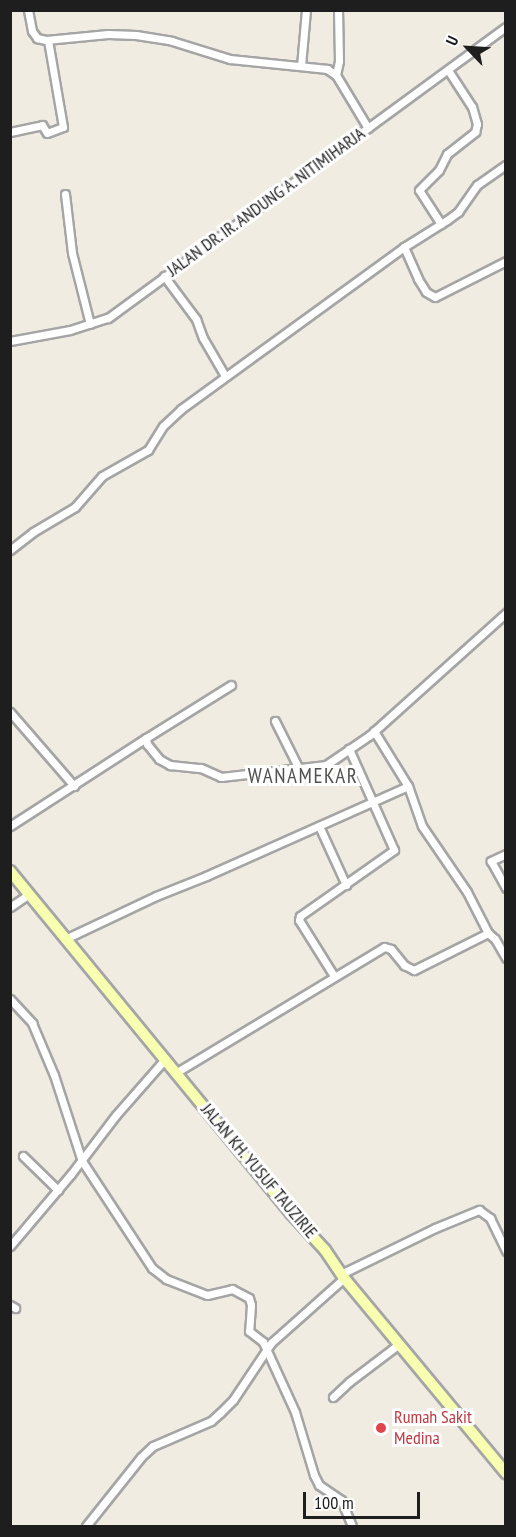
<!DOCTYPE html>
<style>
body{margin:0}
#map{position:relative;width:516px;height:1537px;overflow:hidden;background:#f0ece2;font-family:"PT Sans Narrow",sans-serif}
div>[style]{position:absolute}
.roads{filter:drop-shadow(2px 0 #a5a5a5) drop-shadow(-2px 0 #a5a5a5) drop-shadow(0 2px #a5a5a5) drop-shadow(0 -2px #a5a5a5)}
.street>*{height:7px;margin:-3.5px;padding:0 3.5px;transform-origin:3.5px;border-radius:3.5px;background:#fff}
.secondary>*{height:10px;margin:-5px;padding:0 5px;transform-origin:5px;border-radius:5px;background:#f8ffb1}
.dots>*{width:16px;height:16px;translate:-50% -50%;box-sizing:border-box;border:3px solid #fff;border-radius:50%}
span{translate:-50% -50%;white-space:nowrap;text-align:center;line-height:1.15;-webkit-text-stroke:6px #fff;paint-order:stroke}
.street-label{font-size:18px;color:#1e1e1e}
.health-label{font-size:18px;color:#be3a42}
.left{translate:0 -50%;text-align:left}
.quarter-label{font-size:21px;color:#515151;letter-spacing:1.5px}
.frame{position:absolute;inset:0;border:12px solid #1e1e1e;pointer-events:none}
.north{position:absolute;left:438px;top:18px;width:60px;height:60px;-webkit-text-stroke:4px #fff;paint-order:stroke;rotate:295deg;font-size:16px;font-weight:700;line-height:24px;text-align:center;color:#1e1e1e}
.north::after{content:'';display:block;margin:auto;width:21px;height:27px;background:#1e1e1e;clip-path:polygon(50% 0,100% 100%,50% 72%,0 100%)}
.scale{position:absolute;left:303px;top:1492px;width:117px;height:27px;box-sizing:border-box;border:3px solid #1e1e1e;border-top:0;padding-left:8px;font-size:18px;line-height:21px;white-space:nowrap;color:#1e1e1e;-webkit-text-stroke:4px #fff;paint-order:stroke}
</style>
<div id="map">
<div class="roads">
<div class="street">
<i style="left:28px;top:10px;width:21px;rotate:79deg"></i>
<i style="left:32px;top:31px;width:9px;rotate:54deg"></i>
<i style="left:37px;top:38px;width:9px;rotate:13deg"></i>
<i style="left:46px;top:40px;width:62px;rotate:-5.5deg"></i>
<i style="left:108px;top:34px;width:28px;rotate:2deg"></i>
<i style="left:136px;top:35px;width:36px;rotate:9deg"></i>
<i style="left:172px;top:41px;width:61px;rotate:17.2deg"></i>
<i style="left:230px;top:59px;width:98px;rotate:5.9deg"></i>
<i style="left:327px;top:69px;width:11px;rotate:34deg"></i>
<i style="left:336px;top:75px;width:62px;rotate:58.9deg"></i>
<i style="left:301px;top:66px;width:56px;rotate:-84.9deg"></i>
<i style="left:336px;top:75px;width:14px;rotate:-78deg"></i>
<i style="left:339px;top:61px;width:51px;rotate:-91.1deg"></i>
<i style="left:10px;top:132px;width:33px;rotate:-12deg"></i>
<i style="left:42px;top:125px;width:9px;rotate:58deg"></i>
<i style="left:47px;top:133px;width:17px;rotate:-21deg"></i>
<i style="left:63px;top:127px;width:88px;rotate:-99.8deg"></i>
<i style="left:65px;top:194px;width:59px;rotate:83.2deg"></i>
<i style="left:72px;top:253px;width:73px;rotate:75.8deg"></i>
<i style="left:441px;top:224px;width:40px;rotate:-122.9deg"></i>
<i style="left:419px;top:190px;width:28px;rotate:-45deg"></i>
<i style="left:439px;top:170px;width:18px;rotate:-63deg"></i>
<i style="left:447px;top:154px;width:36px;rotate:-38deg"></i>
<i style="left:475px;top:132px;width:8px;rotate:-76deg"></i>
<i style="left:477px;top:124px;width:18px;rotate:-106deg"></i>
<i style="left:472px;top:107px;width:44px;rotate:-123deg"></i>
<i style="left:404px;top:247px;width:35px;rotate:66deg"></i>
<i style="left:418px;top:279px;width:15px;rotate:58deg"></i>
<i style="left:426px;top:292px;width:10px;rotate:29deg"></i>
<i style="left:435px;top:297px;width:80px;rotate:-26.9deg"></i>
<i style="left:164px;top:276px;width:54px;rotate:53.3deg"></i>
<i style="left:196px;top:319px;width:20px;rotate:70deg"></i>
<i style="left:203px;top:338px;width:44px;rotate:59.9deg"></i>
<i style="left:10px;top:341px;width:61px;rotate:-10.4deg"></i>
<i style="left:70px;top:330px;width:40px;rotate:-18deg"></i>
<i style="left:108px;top:318px;width:493px;rotate:-36.2deg"></i>
<i style="left:10px;top:550px;width:29px;rotate:-38deg"></i>
<i style="left:33px;top:532px;width:49px;rotate:-30.8deg"></i>
<i style="left:75px;top:507px;width:41px;rotate:-48.9deg"></i>
<i style="left:102px;top:476px;width:53px;rotate:-29.5deg"></i>
<i style="left:148px;top:450px;width:28px;rotate:-58deg"></i>
<i style="left:163px;top:426px;width:25px;rotate:-43deg"></i>
<i style="left:181px;top:409px;width:276px;rotate:-36deg"></i>
<i style="left:404px;top:247px;width:51px;rotate:-32.1deg"></i>
<i style="left:447px;top:220px;width:14px;rotate:-36deg"></i>
<i style="left:458px;top:212px;width:33px;rotate:-55deg"></i>
<i style="left:477px;top:185px;width:35px;rotate:-35deg"></i>
<i style="left:10px;top:712px;width:98px;rotate:49.1deg"></i>
<i style="left:275px;top:721px;width:54px;rotate:63.4deg"></i>
<i style="left:374px;top:731px;width:65px;rotate:58.3deg"></i>
<i style="left:408px;top:786px;width:42px;rotate:70.7deg"></i>
<i style="left:422px;top:826px;width:80px;rotate:55.7deg"></i>
<i style="left:467px;top:892px;width:46px;rotate:62.9deg"></i>
<i style="left:146px;top:738px;width:100px;rotate:-31.9deg"></i>
<i style="left:10px;top:826px;width:162px;rotate:-32.9deg"></i>
<i style="left:146px;top:738px;width:6px;rotate:81deg"></i>
<i style="left:147px;top:744px;width:19px;rotate:51deg"></i>
<i style="left:159px;top:759px;width:13px;rotate:29deg"></i>
<i style="left:170px;top:765px;width:31px;rotate:6deg"></i>
<i style="left:201px;top:768px;width:22px;rotate:24deg"></i>
<i style="left:221px;top:777px;width:106px;rotate:-6.5deg"></i>
<i style="left:326px;top:765px;width:53px;rotate:-34.3deg"></i>
<i style="left:370px;top:735px;width:183px;rotate:-41.9deg"></i>
<i style="left:319px;top:826px;width:65px;rotate:65.4deg"></i>
<i style="left:506px;top:854px;width:17px;rotate:155deg"></i>
<i style="left:491px;top:861px;width:31px;rotate:61deg"></i>
<i style="left:10px;top:907px;width:22px;rotate:-34deg"></i>
<i style="left:65px;top:939px;width:101px;rotate:-25.3deg"></i>
<i style="left:156px;top:896px;width:54px;rotate:-21.8deg"></i>
<i style="left:206px;top:876px;width:221px;rotate:-24deg"></i>
<i style="left:334px;top:976px;width:66px;rotate:-122deg"></i>
<i style="left:299px;top:920px;width:4px;rotate:-76deg"></i>
<i style="left:300px;top:916px;width:115px;rotate:-35.1deg"></i>
<i style="left:394px;top:850px;width:111px;rotate:-114deg"></i>
<i style="left:10px;top:999px;width:33px;rotate:47deg"></i>
<i style="left:32px;top:1023px;width:56px;rotate:67.1deg"></i>
<i style="left:54px;top:1075px;width:90px;rotate:72deg"></i>
<i style="left:82px;top:1161px;width:128px;rotate:56.8deg"></i>
<i style="left:152px;top:1268px;width:18px;rotate:38deg"></i>
<i style="left:166px;top:1279px;width:44px;rotate:21.3deg"></i>
<i style="left:207px;top:1295px;width:26px;rotate:-13deg"></i>
<i style="left:232px;top:1289px;width:19px;rotate:28deg"></i>
<i style="left:249px;top:1298px;width:7px;rotate:74deg"></i>
<i style="left:251px;top:1305px;width:26px;rotate:94deg"></i>
<i style="left:249px;top:1331px;width:18px;rotate:38deg"></i>
<i style="left:263px;top:1342px;width:77px;rotate:65.4deg"></i>
<i style="left:295px;top:1412px;width:66px;rotate:73.2deg"></i>
<i style="left:314px;top:1475px;width:11px;rotate:63deg"></i>
<i style="left:319px;top:1485px;width:27px;rotate:34deg"></i>
<i style="left:341px;top:1500px;width:28px;rotate:67deg"></i>
<i style="left:177px;top:1072px;width:242px;rotate:-31.1deg"></i>
<i style="left:384px;top:947px;width:7px;rotate:16deg"></i>
<i style="left:391px;top:949px;width:21px;rotate:51deg"></i>
<i style="left:404px;top:965px;width:11px;rotate:27deg"></i>
<i style="left:414px;top:970px;width:83px;rotate:-26.6deg"></i>
<i style="left:488px;top:933px;width:9px;rotate:41deg"></i>
<i style="left:495px;top:939px;width:22px;rotate:60deg"></i>
<i style="left:23px;top:1156px;width:49px;rotate:44.2deg"></i>
<i style="left:10px;top:1246px;width:94px;rotate:-49.7deg"></i>
<i style="left:71px;top:1174px;width:74px;rotate:-52.7deg"></i>
<i style="left:116px;top:1115px;width:74px;rotate:-48.8deg"></i>
<i style="left:341px;top:1274px;width:105px;rotate:-26.1deg"></i>
<i style="left:435px;top:1228px;width:48px;rotate:-22.2deg"></i>
<i style="left:479px;top:1210px;width:14px;rotate:36deg"></i>
<i style="left:490px;top:1218px;width:37px;rotate:64deg"></i>
<i style="left:10px;top:1305px;width:6px;rotate:31deg"></i>
<i style="left:333px;top:1397px;width:22px;rotate:-43deg"></i>
<i style="left:349px;top:1382px;width:63px;rotate:-37.2deg"></i>
<i style="left:86px;top:1526px;width:88px;rotate:-51.4deg"></i>
<i style="left:141px;top:1457px;width:16px;rotate:-43deg"></i>
<i style="left:153px;top:1446px;width:63px;rotate:-23.3deg"></i>
<i style="left:211px;top:1421px;width:12px;rotate:-42deg"></i>
<i style="left:220px;top:1413px;width:18px;rotate:-45deg"></i>
<i style="left:233px;top:1400px;width:69px;rotate:-56.3deg"></i>
<i style="left:271px;top:1343px;width:98px;rotate:-41.7deg"></i>
</div>
<div class="secondary">
<i style="left:10px;top:871px;width:443px;rotate:50.6deg"></i>
<i style="left:291px;top:1213px;width:50px;rotate:47.4deg"></i>
<i style="left:325px;top:1250px;width:34px;rotate:56deg"></i>
<i style="left:344px;top:1278px;width:254px;rotate:50.3deg"></i>
</div>
</div>
<div class="dots">
<i style="left:381px;top:1428px;background:#e0444e"></i>
</div>
<div class="street-label">
<span style="left:266px;top:202px;rotate:-36deg">JALAN DR. IR. ANDUNG A. NITIMIHARJA</span>
<span style="left:259px;top:1171px;rotate:50deg">JALAN KH. YUSUF TAUZIRIE</span>
</div>
<div class="health-label">
<span class="left" style="left:394px;top:1428px">Rumah Sakit<br>Medina</span>
</div>
<div class="quarter-label">
<span style="left:303px;top:776px">WANAMEKAR</span>
</div>
<div class="frame"></div>
<div class="north">U</div>
<div class="scale">100 m</div>
</div>
